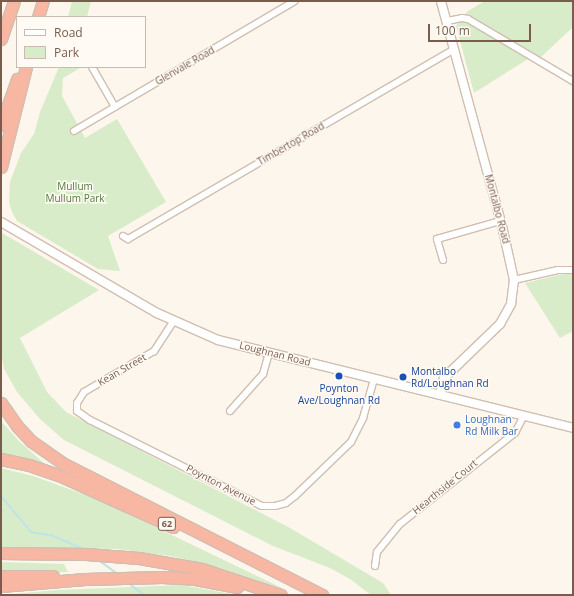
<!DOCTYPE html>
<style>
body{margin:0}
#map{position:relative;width:574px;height:596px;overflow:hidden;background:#fdf6ec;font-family:"Open Sans",sans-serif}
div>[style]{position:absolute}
.green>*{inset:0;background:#d8ecc9}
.stream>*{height:2px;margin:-1px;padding:0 1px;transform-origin:1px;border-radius:1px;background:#bfe3e8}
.roads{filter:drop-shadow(1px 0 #d1beb0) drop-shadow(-1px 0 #d1beb0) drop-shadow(0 1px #d1beb0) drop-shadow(0 -1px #d1beb0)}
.street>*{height:6px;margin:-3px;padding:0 3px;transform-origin:3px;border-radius:3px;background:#fff}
.secondary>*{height:8px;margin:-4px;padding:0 4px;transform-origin:4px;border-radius:4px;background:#fff}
.highway>*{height:11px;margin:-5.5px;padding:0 5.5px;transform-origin:5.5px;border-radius:5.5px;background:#f7b7a3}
.dots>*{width:11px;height:11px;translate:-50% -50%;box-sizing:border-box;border:2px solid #fffaf3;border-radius:50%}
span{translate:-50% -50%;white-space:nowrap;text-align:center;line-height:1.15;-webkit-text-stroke:3px #fffaf3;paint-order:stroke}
.shield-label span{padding:1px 3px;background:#fffaf3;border:1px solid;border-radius:3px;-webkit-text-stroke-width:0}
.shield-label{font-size:9px;color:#7a5c4d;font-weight:700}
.street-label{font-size:10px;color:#7a5c4d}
.park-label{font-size:10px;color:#537a41}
.transit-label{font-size:10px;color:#164399}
.left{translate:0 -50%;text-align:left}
.shop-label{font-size:10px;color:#366cbe}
.frame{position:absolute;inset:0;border:2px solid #7a5c4d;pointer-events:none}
.legend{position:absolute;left:16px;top:16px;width:130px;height:52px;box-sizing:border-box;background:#fffaf3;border:1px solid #cabbb1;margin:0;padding:5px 7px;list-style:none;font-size:12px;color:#7a5c4d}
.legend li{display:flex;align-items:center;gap:8px;height:20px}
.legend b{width:20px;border:1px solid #cabbb1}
.scale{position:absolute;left:428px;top:24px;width:103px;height:18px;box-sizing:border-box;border:2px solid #7a5c4d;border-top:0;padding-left:5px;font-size:12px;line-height:14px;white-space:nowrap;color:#7a5c4d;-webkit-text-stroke:3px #fffaf3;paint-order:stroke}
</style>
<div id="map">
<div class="green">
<i style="clip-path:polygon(72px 1px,91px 1px,87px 17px,68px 17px)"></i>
<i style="clip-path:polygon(485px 1px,573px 1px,573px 27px,540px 58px,528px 59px,474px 93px,456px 26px,468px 11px)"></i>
<i style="clip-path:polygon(59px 67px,82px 67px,63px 78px,62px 96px,85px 138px,117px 119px,166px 202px,108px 236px,120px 271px,98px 269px,17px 221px,12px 212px,9px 202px,10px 182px,21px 153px,34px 134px,40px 112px)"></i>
<i style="clip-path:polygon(2px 233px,99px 290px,20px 338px,47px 392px,66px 412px,290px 528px,383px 583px,391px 595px,371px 595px,350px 579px,330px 568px,273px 546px,64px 440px,40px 419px,17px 392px,4px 369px,1px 352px)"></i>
<i style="clip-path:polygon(563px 274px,573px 274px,573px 331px,560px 338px,525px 283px)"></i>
<i style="clip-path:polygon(1px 421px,19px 441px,45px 464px,1px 455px)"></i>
<i style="clip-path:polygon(1px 468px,33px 476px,97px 499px,284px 589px,220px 568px,171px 556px,117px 549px,1px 547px)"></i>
<i style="clip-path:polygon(1px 562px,64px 564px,68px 572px,1px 573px)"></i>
<i style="clip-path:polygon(181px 585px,238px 595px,1px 595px,58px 590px)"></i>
</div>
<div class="stream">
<i style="left:1px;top:496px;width:47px;rotate:50.2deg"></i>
<i style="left:31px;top:532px;width:22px;rotate:10deg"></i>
<i style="left:53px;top:536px;width:34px;rotate:23deg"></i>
<i style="left:97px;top:559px;width:24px;rotate:36deg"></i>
<i style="left:127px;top:582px;width:21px;rotate:37deg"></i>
</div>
<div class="roads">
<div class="street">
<i style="left:447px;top:21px;width:15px;rotate:-11deg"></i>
<i style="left:462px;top:18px;width:6px;rotate:9deg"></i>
<i style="left:468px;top:19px;width:122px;rotate:30.6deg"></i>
<i style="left:92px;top:67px;width:46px;rotate:60.1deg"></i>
<i style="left:74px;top:131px;width:256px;rotate:-30.5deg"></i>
<i style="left:123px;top:236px;width:6px;rotate:31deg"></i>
<i style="left:128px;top:239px;width:377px;rotate:-30.2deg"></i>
<i style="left:443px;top:260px;width:22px;rotate:-106deg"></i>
<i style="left:437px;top:239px;width:66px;rotate:-15.9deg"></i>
<i style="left:514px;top:280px;width:45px;rotate:-12.8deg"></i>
<i style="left:558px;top:270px;width:15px"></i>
<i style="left:173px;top:322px;width:35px;rotate:123deg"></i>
<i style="left:154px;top:351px;width:81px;rotate:149.6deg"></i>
<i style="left:84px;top:392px;width:13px;rotate:122deg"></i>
<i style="left:77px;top:403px;width:8px;rotate:90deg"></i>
<i style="left:77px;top:411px;width:16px;rotate:35deg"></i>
<i style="left:90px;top:420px;width:192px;rotate:26.6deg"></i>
<i style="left:262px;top:506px;width:13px"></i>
<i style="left:275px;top:506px;width:11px;rotate:-15deg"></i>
<i style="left:286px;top:503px;width:11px;rotate:-38deg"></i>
<i style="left:295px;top:496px;width:78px;rotate:-44deg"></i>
<i style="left:351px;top:442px;width:27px;rotate:-63deg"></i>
<i style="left:363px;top:418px;width:41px;rotate:-74.2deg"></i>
<i style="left:230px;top:411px;width:50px;rotate:-48.3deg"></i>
<i style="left:263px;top:374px;width:22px;rotate:-74deg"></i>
<i style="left:375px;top:566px;width:14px;rotate:-82deg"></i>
<i style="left:377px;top:552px;width:36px;rotate:-51deg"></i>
<i style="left:400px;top:524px;width:147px;rotate:-38.4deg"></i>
<i style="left:515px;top:433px;width:20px;rotate:-63deg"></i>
</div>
<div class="secondary">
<i style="left:1px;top:222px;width:181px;rotate:30.3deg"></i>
<i style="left:157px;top:313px;width:67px;rotate:23.9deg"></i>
<i style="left:218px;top:340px;width:366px;rotate:13.9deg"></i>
<i style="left:440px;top:395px;width:17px;rotate:-77deg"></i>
<i style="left:444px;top:378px;width:78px;rotate:-44deg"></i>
<i style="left:500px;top:324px;width:23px;rotate:-61deg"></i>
<i style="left:511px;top:304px;width:24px;rotate:-83deg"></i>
<i style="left:514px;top:280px;width:55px;rotate:-102.5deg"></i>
<i style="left:502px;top:226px;width:233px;rotate:-105.2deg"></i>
</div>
<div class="highway">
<i style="left:38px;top:17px;width:17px;rotate:-73deg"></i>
<i style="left:1px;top:39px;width:40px;rotate:-71.1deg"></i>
<i style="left:1px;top:125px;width:49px;rotate:-70.8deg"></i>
<i style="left:1px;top:167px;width:103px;rotate:-76deg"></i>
<i style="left:1px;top:403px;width:28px;rotate:55deg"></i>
<i style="left:17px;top:426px;width:21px;rotate:47deg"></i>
<i style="left:31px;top:441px;width:38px;rotate:35deg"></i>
<i style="left:62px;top:463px;width:292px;rotate:26.9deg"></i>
<i style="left:1px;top:459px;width:29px;rotate:12deg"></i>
<i style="left:29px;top:465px;width:36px;rotate:19deg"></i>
<i style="left:63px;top:477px;width:121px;rotate:24.4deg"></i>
<i style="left:1px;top:553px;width:85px;rotate:0.7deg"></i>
<i style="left:86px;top:554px;width:53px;rotate:4.3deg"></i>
<i style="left:139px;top:558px;width:64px;rotate:9.9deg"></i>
<i style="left:202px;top:569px;width:83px;rotate:18.2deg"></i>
<i style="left:1px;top:576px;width:52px"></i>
<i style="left:1px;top:586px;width:84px;rotate:-4.8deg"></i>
<i style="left:85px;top:579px;width:77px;rotate:-1.5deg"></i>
<i style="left:162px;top:577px;width:33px;rotate:3deg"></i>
<i style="left:195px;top:579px;width:43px;rotate:10.8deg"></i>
</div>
</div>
<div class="dots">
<i style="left:339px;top:376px;background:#1a4fb4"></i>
<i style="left:403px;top:377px;background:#1a4fb4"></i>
<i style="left:457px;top:425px;background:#3f7fe0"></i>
</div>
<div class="shield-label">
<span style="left:167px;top:524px">62</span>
</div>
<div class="street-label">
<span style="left:185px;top:66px;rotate:-30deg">Glenvale Road</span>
<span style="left:291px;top:144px;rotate:-30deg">Timbertop Road</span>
<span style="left:497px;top:209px;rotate:75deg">Montalbo Road</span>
<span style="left:275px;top:354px;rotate:14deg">Loughnan Road</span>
<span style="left:122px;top:370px;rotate:-30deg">Kean Street</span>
<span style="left:221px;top:485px;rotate:27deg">Poynton Avenue</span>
<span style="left:445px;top:487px;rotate:-39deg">Hearthside Court</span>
</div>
<div class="park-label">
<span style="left:75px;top:192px">Mullum<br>Mullum Park</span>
</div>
<div class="transit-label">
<span class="left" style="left:411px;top:377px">Montalbo<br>Rd/Loughnan Rd</span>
<span style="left:339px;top:394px">Poynton<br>Ave/Loughnan Rd</span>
</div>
<div class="shop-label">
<span class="left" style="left:465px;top:425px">Loughnan<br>Rd Milk Bar</span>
</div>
<div class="frame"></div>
<ul class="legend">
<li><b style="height:5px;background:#fff"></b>Road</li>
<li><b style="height:11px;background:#d8ecc9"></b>Park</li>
</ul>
<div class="scale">100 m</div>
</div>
